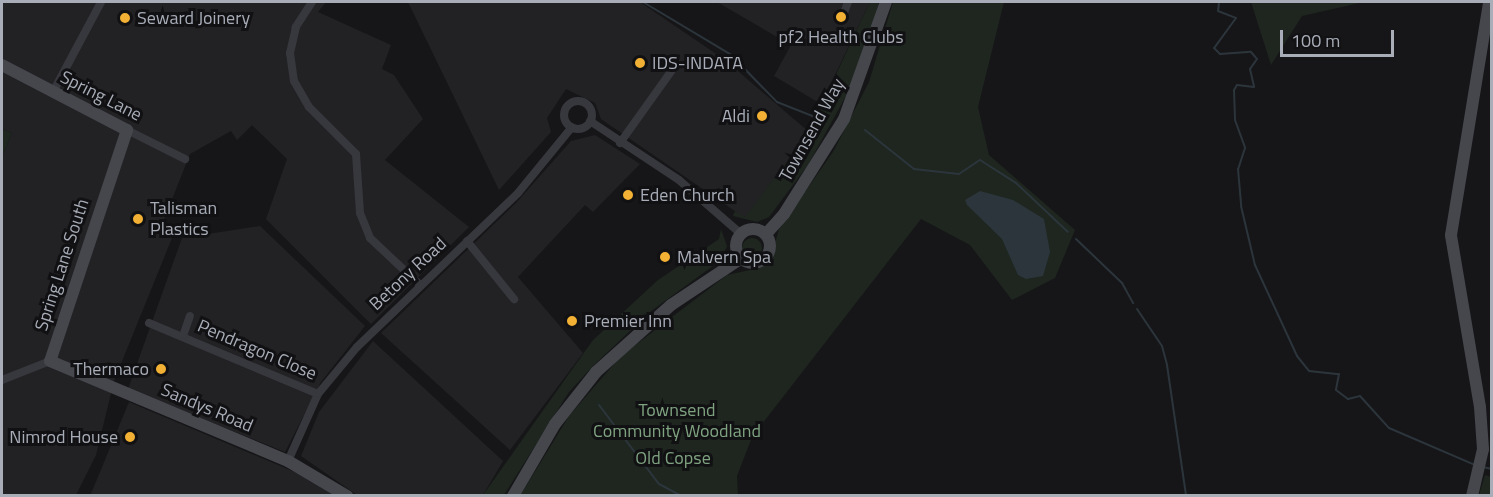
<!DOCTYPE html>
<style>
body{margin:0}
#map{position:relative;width:1493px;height:497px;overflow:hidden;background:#161618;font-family:"Titillium Web",sans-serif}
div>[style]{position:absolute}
.built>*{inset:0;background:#222225}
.green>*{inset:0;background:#1e261f}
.round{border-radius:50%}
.water>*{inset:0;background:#2c353c}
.stream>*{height:2px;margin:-1px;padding:0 1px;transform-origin:1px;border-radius:1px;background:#2c353c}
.street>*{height:8px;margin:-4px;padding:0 4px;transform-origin:4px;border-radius:4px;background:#37383d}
.street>.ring{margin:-4px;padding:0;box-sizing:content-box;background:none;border:8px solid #37383d;border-radius:50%}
.secondary>*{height:12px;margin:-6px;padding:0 6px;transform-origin:6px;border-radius:6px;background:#45474d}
.secondary>.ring{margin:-6px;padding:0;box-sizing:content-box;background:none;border:12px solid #45474d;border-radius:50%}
.dots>*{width:16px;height:16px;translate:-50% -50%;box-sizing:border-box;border:3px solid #111113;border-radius:50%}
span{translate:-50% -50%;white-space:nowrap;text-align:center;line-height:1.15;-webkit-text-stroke:6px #111113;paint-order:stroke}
.poi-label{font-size:18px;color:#a8adb8}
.left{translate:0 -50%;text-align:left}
.right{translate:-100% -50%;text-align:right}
.street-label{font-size:18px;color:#a8adb8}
.park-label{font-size:18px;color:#7fa381}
.frame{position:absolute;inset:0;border:3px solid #a8adb8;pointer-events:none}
.scale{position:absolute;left:1280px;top:30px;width:114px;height:27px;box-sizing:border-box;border:3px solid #a8adb8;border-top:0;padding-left:8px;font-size:18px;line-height:21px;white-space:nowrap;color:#a8adb8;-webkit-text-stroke:4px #111113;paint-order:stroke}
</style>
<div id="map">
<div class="built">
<i style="clip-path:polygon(2px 2px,326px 2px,318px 12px,391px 45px,382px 69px,394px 75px,423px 119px,385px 160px,469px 227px,371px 324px,266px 219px,287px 159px,252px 125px,237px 140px,231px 131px,190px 154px,161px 227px,172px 238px,114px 381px,96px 455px,76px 495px,2px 495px,2px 157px,12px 133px,2px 129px)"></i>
<i style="clip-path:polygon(408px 2px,640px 2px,725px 60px,809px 132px,745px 218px,601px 119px,595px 103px,566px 89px,547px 118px,551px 132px,499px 190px)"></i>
<i style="clip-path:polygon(717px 2px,870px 2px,821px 104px,774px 76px,791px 45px)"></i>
<i style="clip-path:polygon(595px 135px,640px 164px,593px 212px,585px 205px,518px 277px,583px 353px,510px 450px,381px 333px,516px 203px,571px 141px)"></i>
<i style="clip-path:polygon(260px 226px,365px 326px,321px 382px,285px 452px,128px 389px,182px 238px)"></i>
<i style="clip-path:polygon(373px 341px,503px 461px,483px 495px,357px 495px,301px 456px,319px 412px)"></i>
<i style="clip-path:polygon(129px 402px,297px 473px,341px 496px,90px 496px)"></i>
</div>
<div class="green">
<i style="clip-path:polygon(870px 2px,879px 2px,871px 34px,847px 94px,808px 165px,769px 217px,757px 222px,733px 216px,735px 211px,745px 217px,809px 132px)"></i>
<i style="clip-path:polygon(893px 2px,1004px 2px,978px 107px,989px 155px,1075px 230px,1055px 278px,1012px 300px,970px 245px,921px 219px,752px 437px,737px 476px,738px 495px,520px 496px,569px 416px,621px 356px,727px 275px,759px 268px,771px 258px,779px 229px,833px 152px,869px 82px)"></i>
<i style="clip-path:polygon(1251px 2px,1364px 2px,1302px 16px,1271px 65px)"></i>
<i style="clip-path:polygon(2px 129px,12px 133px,2px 157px)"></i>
<i style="clip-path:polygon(721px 229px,727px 246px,721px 260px,650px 312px,594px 365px,569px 392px,504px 495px,483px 495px,593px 340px,658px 280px,719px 239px)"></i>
<i class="round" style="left:742px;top:238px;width:20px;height:20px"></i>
<i style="clip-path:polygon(1485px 475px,1491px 477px,1491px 495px,1479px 495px)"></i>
</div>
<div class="water">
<i style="clip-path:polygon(980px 191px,1013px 200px,1044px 219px,1050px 252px,1043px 276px,1026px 279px,1018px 275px,1002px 239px,967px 205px,965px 200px)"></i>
</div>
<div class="stream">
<i style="left:643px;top:2px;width:101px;rotate:30.9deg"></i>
<i style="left:730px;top:54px;width:67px;rotate:45.6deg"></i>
<i style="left:777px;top:102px;width:52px;rotate:21.6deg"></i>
<i style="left:1219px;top:2px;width:9px;rotate:96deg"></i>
<i style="left:1218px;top:11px;width:19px;rotate:21deg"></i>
<i style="left:1236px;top:18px;width:37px;rotate:126deg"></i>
<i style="left:1214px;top:48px;width:8px;rotate:45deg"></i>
<i style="left:1220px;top:54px;width:31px;rotate:-4deg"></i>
<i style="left:1251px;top:52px;width:9px;rotate:49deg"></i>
<i style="left:1257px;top:59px;width:12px;rotate:125deg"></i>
<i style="left:1250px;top:69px;width:18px;rotate:77deg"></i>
<i style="left:1254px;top:87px;width:17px;rotate:-173deg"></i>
<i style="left:1237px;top:85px;width:6px;rotate:121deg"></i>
<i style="left:1234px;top:90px;width:30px;rotate:88deg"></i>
<i style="left:1235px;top:120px;width:30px;rotate:70deg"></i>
<i style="left:1245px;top:148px;width:22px;rotate:108deg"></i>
<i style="left:1238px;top:169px;width:37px;rotate:85deg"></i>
<i style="left:1241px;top:206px;width:61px;rotate:76.7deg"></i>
<i style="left:1255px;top:265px;width:100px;rotate:65.2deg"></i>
<i style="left:1297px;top:356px;width:19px;rotate:51deg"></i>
<i style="left:1309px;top:371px;width:30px;rotate:6deg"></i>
<i style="left:1339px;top:374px;width:16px;rotate:101deg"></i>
<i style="left:1336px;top:390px;width:15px;rotate:37deg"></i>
<i style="left:1348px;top:399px;width:12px;rotate:-14deg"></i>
<i style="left:1360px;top:396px;width:43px;rotate:47.8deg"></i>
<i style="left:1389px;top:428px;width:94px;rotate:23.3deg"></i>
<i style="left:865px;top:130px;width:63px;rotate:38.5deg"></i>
<i style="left:914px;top:169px;width:45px;rotate:6.3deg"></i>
<i style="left:959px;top:174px;width:25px;rotate:-34deg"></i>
<i style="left:980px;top:160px;width:43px;rotate:32.6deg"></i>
<i style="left:1016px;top:183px;width:71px;rotate:43.3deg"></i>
<i style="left:1076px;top:239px;width:64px;rotate:43.7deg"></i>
<i style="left:1122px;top:283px;width:23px;rotate:61deg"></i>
<i style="left:1137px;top:309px;width:45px;rotate:56deg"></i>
<i style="left:1162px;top:346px;width:20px;rotate:75deg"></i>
<i style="left:1167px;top:365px;width:132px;rotate:81.7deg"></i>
<i style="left:599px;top:405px;width:99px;rotate:52.8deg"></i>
<i style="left:659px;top:484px;width:26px;rotate:28deg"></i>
<i style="left:1483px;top:467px;width:9px;rotate:13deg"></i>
</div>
<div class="street">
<i style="left:312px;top:2px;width:30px;rotate:123deg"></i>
<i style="left:296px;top:27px;width:27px;rotate:103deg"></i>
<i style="left:290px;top:53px;width:28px;rotate:82deg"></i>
<i style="left:294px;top:81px;width:30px;rotate:60deg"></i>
<i style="left:309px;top:107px;width:66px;rotate:45deg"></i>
<i style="left:356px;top:154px;width:59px;rotate:86.1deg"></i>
<i style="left:360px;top:213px;width:27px;rotate:68deg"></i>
<i style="left:370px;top:238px;width:69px;rotate:43.2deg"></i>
<i style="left:844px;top:13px;width:12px;rotate:-70deg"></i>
<i style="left:53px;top:92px;width:102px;rotate:-61.9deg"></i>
<i class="ring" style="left:564px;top:101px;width:20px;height:20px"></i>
<i style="left:590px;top:121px;width:107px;rotate:33.5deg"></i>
<i style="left:679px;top:180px;width:81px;rotate:41deg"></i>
<i style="left:127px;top:130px;width:65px;rotate:26.6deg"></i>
<i style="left:620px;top:143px;width:98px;rotate:-54.5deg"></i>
<i style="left:467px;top:241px;width:75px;rotate:51deg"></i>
<i style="left:149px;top:323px;width:183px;rotate:22.8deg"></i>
<i style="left:183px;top:336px;width:21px;rotate:-71deg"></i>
<i style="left:2px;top:380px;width:52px;rotate:-21.6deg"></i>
<i style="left:288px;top:461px;width:73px;rotate:-65.9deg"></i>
<i style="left:318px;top:394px;width:61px;rotate:-50.3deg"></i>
<i style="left:357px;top:347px;width:223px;rotate:-43.7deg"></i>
<i style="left:518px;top:193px;width:85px;rotate:-50.7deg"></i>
</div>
<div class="secondary">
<i style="left:2px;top:65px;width:141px;rotate:27.5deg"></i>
<i style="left:127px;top:130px;width:243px;rotate:108.4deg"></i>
<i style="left:50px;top:361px;width:258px;rotate:22.8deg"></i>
<i style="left:288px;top:461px;width:69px;rotate:30.7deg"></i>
<i class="ring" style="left:736px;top:229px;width:22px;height:22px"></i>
<i style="left:766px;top:234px;width:27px;rotate:-48deg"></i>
<i style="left:784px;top:214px;width:112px;rotate:-57.7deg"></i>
<i style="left:844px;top:119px;width:124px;rotate:-70.3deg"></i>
<i style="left:513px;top:496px;width:83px;rotate:-59.7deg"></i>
<i style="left:555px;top:424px;width:66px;rotate:-51.7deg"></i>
<i style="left:596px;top:372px;width:101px;rotate:-41.8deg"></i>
<i style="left:671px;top:305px;width:83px;rotate:-33.7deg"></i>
<i style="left:1472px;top:496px;width:48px;rotate:-76.8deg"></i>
<i style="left:1483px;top:449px;width:42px;rotate:-94.1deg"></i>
<i style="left:1480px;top:407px;width:174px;rotate:-99.6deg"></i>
<i style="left:1451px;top:235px;width:236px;rotate:-80.7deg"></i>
</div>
<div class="dots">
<i style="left:841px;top:17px;background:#f2b134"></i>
<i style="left:125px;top:18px;background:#f2b134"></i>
<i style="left:640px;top:63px;background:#f2b134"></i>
<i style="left:762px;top:116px;background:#f2b134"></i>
<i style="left:628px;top:195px;background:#f2b134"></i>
<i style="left:138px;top:219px;background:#f2b134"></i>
<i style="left:665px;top:257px;background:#f2b134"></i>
<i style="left:572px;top:321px;background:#f2b134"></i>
<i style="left:161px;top:369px;background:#f2b134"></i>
<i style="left:130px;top:437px;background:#f2b134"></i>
</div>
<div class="poi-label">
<span class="left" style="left:137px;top:18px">Seward Joinery</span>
<span style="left:841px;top:37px">pf2 Health Clubs</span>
<span class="left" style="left:652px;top:63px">IDS-INDATA</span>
<span class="right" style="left:750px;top:116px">Aldi</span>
<span class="left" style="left:640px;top:195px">Eden Church</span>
<span class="left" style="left:150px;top:219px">Talisman<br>Plastics</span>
<span class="left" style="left:677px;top:257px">Malvern Spa</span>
<span class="left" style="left:584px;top:321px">Premier Inn</span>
<span class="right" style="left:149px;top:369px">Thermaco</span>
<span class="right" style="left:118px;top:437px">Nimrod House</span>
</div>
<div class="street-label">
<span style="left:101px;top:96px;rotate:27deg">Spring Lane</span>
<span style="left:812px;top:130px;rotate:-61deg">Townsend Way</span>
<span style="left:62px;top:265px;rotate:-72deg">Spring Lane South</span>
<span style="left:408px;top:274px;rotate:-43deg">Betony Road</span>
<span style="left:257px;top:350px;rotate:23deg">Pendragon Close</span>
<span style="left:207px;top:408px;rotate:23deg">Sandys Road</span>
</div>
<div class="park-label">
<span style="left:677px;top:421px">Townsend<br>Community Woodland</span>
<span style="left:673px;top:458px">Old Copse</span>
</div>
<div class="frame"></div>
<div class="scale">100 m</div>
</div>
